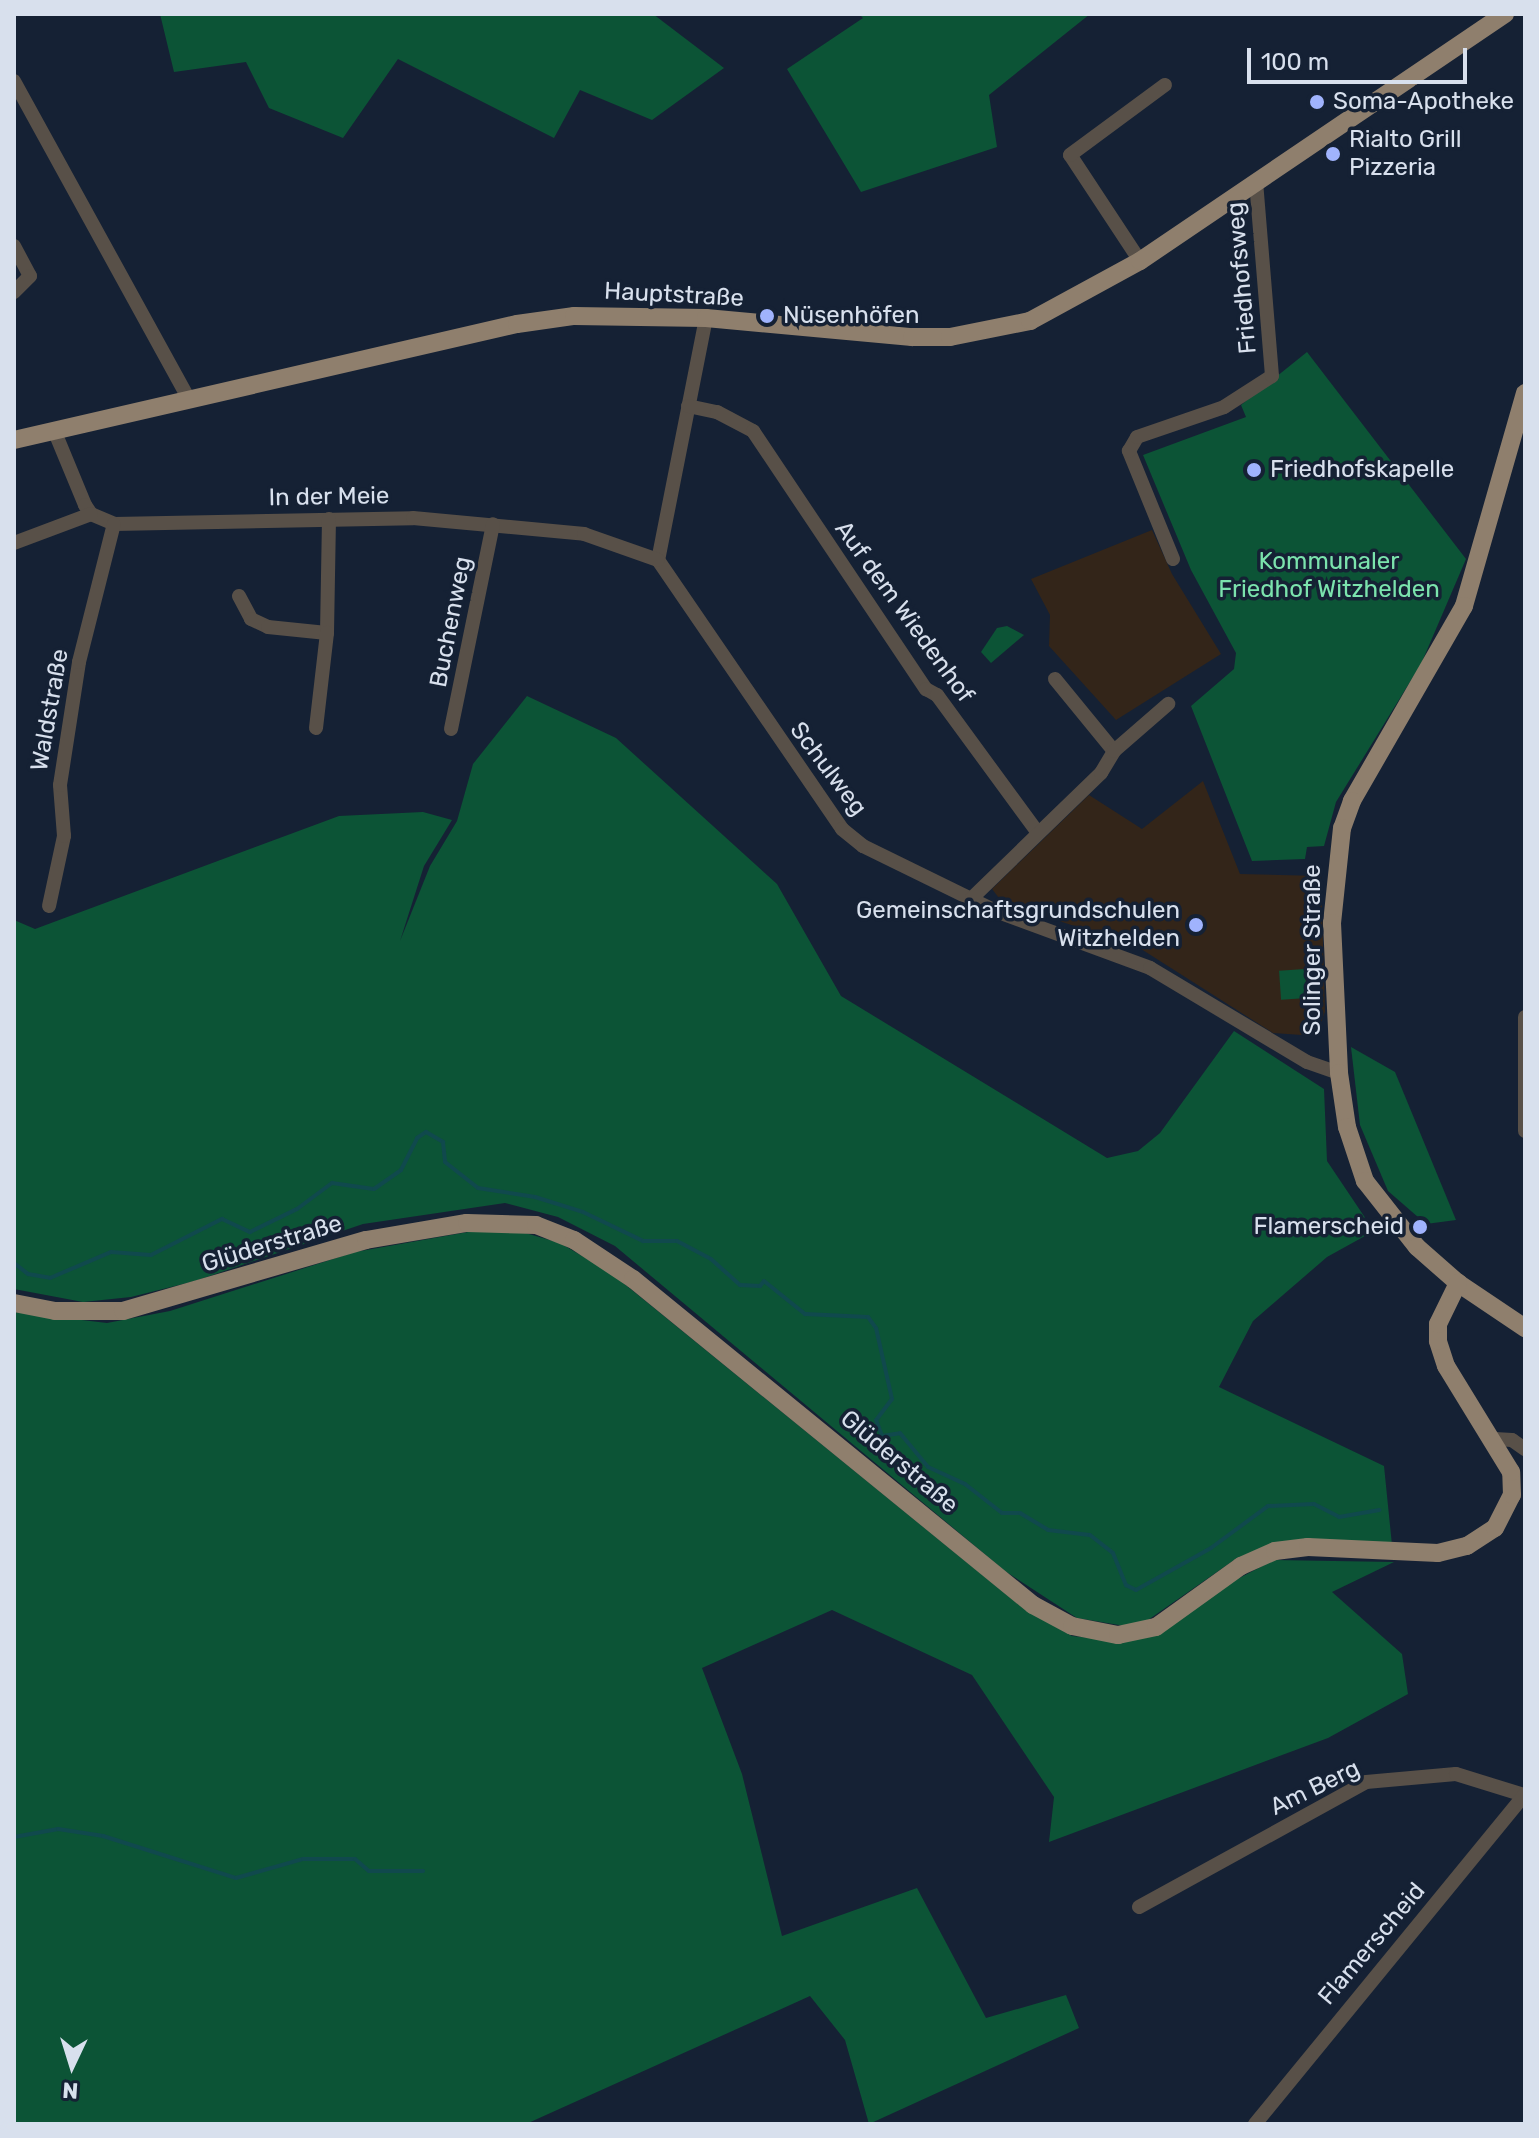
<!DOCTYPE html>
<meta charset="utf-8">
<style>
body{margin:0}
#map{position:relative;width:1539px;height:2138px;overflow:hidden;background:#152134;font-family:Rubik,sans-serif}
div>[style]{position:absolute}
.education>*{inset:0;background:#332519}
.green>*{inset:0;background:#0c5436;transform-origin:0 0}
.stream>*{height:4px;margin:-2px;padding:0 2px;transform-origin:2px;border-radius:2px;background:#10494d}
.minor>*{height:14px;margin:-7px;padding:0 7px;transform-origin:7px;border-radius:7px;background:#585048}
.major>*{height:18px;margin:-9px;padding:0 9px;transform-origin:9px;border-radius:9px;background:#8f7f6d}
.dots>*{width:22px;height:22px;translate:-50% -50%;box-sizing:border-box;border:4px solid #152134;border-radius:50%}
span{translate:-50% -50%;white-space:nowrap;text-align:center;line-height:1.15;-webkit-text-stroke:7px #152134;paint-order:stroke}
.poi-label{font-size:24px;color:#d8e0ed}
.left{translate:0 -50%;text-align:left}
.right{translate:-100% -50%;text-align:right}
.street-label{font-size:24px;color:#d8e0ed}
.park-label{font-size:24px;color:#7be3ad}
.frame{position:absolute;inset:0;border:16px solid #d8e0ed;pointer-events:none}
.north{position:absolute;left:32px;top:2026px;width:80px;height:80px;-webkit-text-stroke:6px #152134;paint-order:stroke;rotate:184deg;font-size:22px;font-weight:700;line-height:32px;text-align:center;color:#d8e0ed}
.north::after{content:'';display:block;margin:auto;width:28px;height:36px;background:#d8e0ed;clip-path:polygon(50% 0,100% 100%,50% 72%,0 100%)}
.scale{position:absolute;left:1247px;top:48px;width:220px;height:36px;box-sizing:border-box;border:4px solid #d8e0ed;border-top:0;padding-left:10px;font-size:24px;line-height:28px;white-space:nowrap;color:#d8e0ed;-webkit-text-stroke:6px #152134;paint-order:stroke}
</style>
<div id="map">
<div class="education">
<i style="clip-path:polygon(1152px 530px,1172px 574px,1221px 654px,1116px 720px,1049px 646px,1050px 615px,1031px 579px)"></i>
<i style="clip-path:polygon(1203px 781px,1240px 874px,1321px 876px,1325px 1012px,1316px 1036px,1273px 1033px,1138px 947px,1002px 902px,992px 889px,1089px 795px,1142px 829px)"></i>
</div>
<div class="green">
<i style="clip-path:polygon(160px 14px,653px 14px,724px 68px,652px 120px,580px 90px,554px 138px,398px 59px,343px 138px,269px 108px,246px 62px,174px 72px)"></i>
<i style="clip-path:polygon(859px 14px,1090px 14px,989px 95px,997px 147px,861px 192px,787px 69px,863px 18px)"></i>
<i style="clip-path:polygon(1307px 352px,1466px 559px,1421px 664px,1336px 802px,1324px 846px,1307px 847px,1305px 859px,1252px 861px,1191px 706px,1234px 669px,1236px 653px,1191px 570px,1143px 455px,1246px 417px,1241px 405px)"></i>
<i style="clip-path:polygon(1007px 626px,1024px 635px,991px 663px,981px 652px,997px 628px)"></i>
<i style="clip-path:polygon(527px 696px,616px 738px,777px 884px,841px 996px,1107px 1158px,1138px 1151px,1160px 1133px,1234px 1031px,1324px 1089px,1327px 1161px,1374px 1231px,1327px 1257px,1253px 1321px,1219px 1387px,1384px 1466px,1392px 1545px,1274px 1544px,1237px 1558px,1148px 1620px,1125px 1626px,1077px 1618px,1005px 1571px,615px 1246px,558px 1217px,505px 1203px,363px 1224px,195px 1281px,131px 1297px,83px 1302px,14px 1289px,14px 920px,35px 929px,339px 816px,423px 812px,452px 820px,424px 866px,400px 941px,430px 866px,457px 821px,473px 764px)"></i>
<i style="left:1305px;top:969px;width:29px;height:26px;rotate:86deg"></i>
<i style="clip-path:polygon(1351px 1047px,1395px 1072px,1456px 1220px,1426px 1224px,1388px 1191px,1360px 1125px)"></i>
<i style="clip-path:polygon(468px 1232px,522px 1232px,560px 1243px,611px 1273px,1018px 1604px,1072px 1636px,1119px 1641px,1274px 1560px,1394px 1562px,1332px 1592px,1402px 1654px,1408px 1694px,1328px 1738px,1049px 1842px,1054px 1797px,972px 1675px,832px 1610px,702px 1668px,742px 1774px,782px 1936px,917px 1888px,986px 2018px,1066px 1995px,1079px 2028px,869px 2124px,845px 2040px,810px 1996px,526px 2124px,14px 2124px,14px 1312px,107px 1323px,170px 1311px,355px 1252px)"></i>
</div>
<div class="stream">
<i style="left:14px;top:1263px;width:18px;rotate:38deg"></i>
<i style="left:28px;top:1274px;width:22px;rotate:10deg"></i>
<i style="left:50px;top:1278px;width:66px;rotate:-23.1deg"></i>
<i style="left:111px;top:1252px;width:40px;rotate:4.3deg"></i>
<i style="left:151px;top:1255px;width:80px;rotate:-26.9deg"></i>
<i style="left:222px;top:1219px;width:31px;rotate:25deg"></i>
<i style="left:250px;top:1232px;width:52px;rotate:-26.1deg"></i>
<i style="left:297px;top:1209px;width:44px;rotate:-36.6deg"></i>
<i style="left:332px;top:1183px;width:42px;rotate:8.1deg"></i>
<i style="left:374px;top:1189px;width:33px;rotate:-35deg"></i>
<i style="left:401px;top:1170px;width:36px;rotate:-63deg"></i>
<i style="left:417px;top:1138px;width:11px;rotate:-34deg"></i>
<i style="left:426px;top:1132px;width:20px;rotate:30deg"></i>
<i style="left:443px;top:1142px;width:20px;rotate:84deg"></i>
<i style="left:445px;top:1162px;width:42px;rotate:38.2deg"></i>
<i style="left:478px;top:1188px;width:58px;rotate:9deg"></i>
<i style="left:535px;top:1197px;width:50px;rotate:17.4deg"></i>
<i style="left:583px;top:1212px;width:67px;rotate:25.8deg"></i>
<i style="left:643px;top:1241px;width:34px"></i>
<i style="left:677px;top:1241px;width:38px;rotate:28deg"></i>
<i style="left:711px;top:1259px;width:39px;rotate:42deg"></i>
<i style="left:740px;top:1285px;width:20px;rotate:3deg"></i>
<i style="left:760px;top:1286px;width:6px;rotate:-51deg"></i>
<i style="left:764px;top:1281px;width:53px;rotate:38.8deg"></i>
<i style="left:805px;top:1314px;width:63px;rotate:2.7deg"></i>
<i style="left:868px;top:1317px;width:14px;rotate:54deg"></i>
<i style="left:876px;top:1328px;width:73px;rotate:77.3deg"></i>
<i style="left:892px;top:1399px;width:26px;rotate:127deg"></i>
<i style="left:876px;top:1420px;width:17px;rotate:69deg"></i>
<i style="left:882px;top:1436px;width:18px;rotate:-9deg"></i>
<i style="left:900px;top:1433px;width:44px;rotate:50.5deg"></i>
<i style="left:928px;top:1467px;width:41px;rotate:24.7deg"></i>
<i style="left:965px;top:1484px;width:47px;rotate:38.1deg"></i>
<i style="left:1002px;top:1513px;width:18px"></i>
<i style="left:1020px;top:1513px;width:33px;rotate:31deg"></i>
<i style="left:1048px;top:1530px;width:42px;rotate:6.8deg"></i>
<i style="left:1090px;top:1535px;width:29px;rotate:38deg"></i>
<i style="left:1113px;top:1553px;width:35px;rotate:68deg"></i>
<i style="left:1126px;top:1585px;width:11px;rotate:27deg"></i>
<i style="left:1136px;top:1590px;width:86px;rotate:-29.2deg"></i>
<i style="left:1211px;top:1548px;width:71px;rotate:-36.4deg"></i>
<i style="left:1268px;top:1506px;width:46px;rotate:-2.5deg"></i>
<i style="left:1314px;top:1504px;width:28px;rotate:27deg"></i>
<i style="left:1339px;top:1517px;width:41px;rotate:-9.9deg"></i>
<i style="left:14px;top:1837px;width:45px;rotate:-10.3deg"></i>
<i style="left:58px;top:1829px;width:46px;rotate:8.8deg"></i>
<i style="left:103px;top:1836px;width:139px;rotate:17.5deg"></i>
<i style="left:236px;top:1878px;width:70px;rotate:-15.8deg"></i>
<i style="left:303px;top:1859px;width:52px"></i>
<i style="left:355px;top:1859px;width:18px;rotate:41deg"></i>
<i style="left:369px;top:1871px;width:54px"></i>
</div>
<div class="minor">
<i style="left:14px;top:81px;width:361px;rotate:61.2deg"></i>
<i style="left:14px;top:246px;width:34px;rotate:62deg"></i>
<i style="left:30px;top:276px;width:23px;rotate:135deg"></i>
<i style="left:1140px;top:261px;width:127px;rotate:-123.4deg"></i>
<i style="left:1070px;top:155px;width:118px;rotate:-36.4deg"></i>
<i style="left:706px;top:318px;width:247px;rotate:101.2deg"></i>
<i style="left:658px;top:560px;width:326px;rotate:55.6deg"></i>
<i style="left:842px;top:829px;width:27px;rotate:39deg"></i>
<i style="left:863px;top:846px;width:150px;rotate:26.1deg"></i>
<i style="left:998px;top:912px;width:162px;rotate:20.2deg"></i>
<i style="left:1150px;top:968px;width:183px;rotate:30.9deg"></i>
<i style="left:1307px;top:1062px;width:34px;rotate:19deg"></i>
<i style="left:688px;top:406px;width:30px;rotate:12deg"></i>
<i style="left:717px;top:412px;width:41px;rotate:27.8deg"></i>
<i style="left:753px;top:431px;width:311px;rotate:56.2deg"></i>
<i style="left:926px;top:689px;width:13px;rotate:29deg"></i>
<i style="left:937px;top:695px;width:171px;rotate:53.8deg"></i>
<i style="left:54px;top:430px;width:81px;rotate:67.5deg"></i>
<i style="left:85px;top:505px;width:11px;rotate:56deg"></i>
<i style="left:91px;top:514px;width:25px;rotate:23deg"></i>
<i style="left:114px;top:524px;width:299px;rotate:-1.1deg"></i>
<i style="left:413px;top:518px;width:172px;rotate:5.3deg"></i>
<i style="left:584px;top:534px;width:78px;rotate:19.4deg"></i>
<i style="left:14px;top:543px;width:82px;rotate:-20.6deg"></i>
<i style="left:1173px;top:559px;width:117px;rotate:-112.2deg"></i>
<i style="left:1129px;top:451px;width:16px;rotate:-60deg"></i>
<i style="left:1137px;top:437px;width:92px;rotate:-19deg"></i>
<i style="left:1224px;top:407px;width:57px;rotate:-32.9deg"></i>
<i style="left:1272px;top:376px;width:194px;rotate:-94.7deg"></i>
<i style="left:239px;top:596px;width:26px;rotate:62deg"></i>
<i style="left:251px;top:619px;width:19px;rotate:25deg"></i>
<i style="left:268px;top:627px;width:59px;rotate:5.8deg"></i>
<i style="left:327px;top:633px;width:114px;rotate:-89deg"></i>
<i style="left:1055px;top:679px;width:93px;rotate:50.7deg"></i>
<i style="left:316px;top:728px;width:96px;rotate:-83.4deg"></i>
<i style="left:451px;top:729px;width:209px;rotate:-78.4deg"></i>
<i style="left:972px;top:898px;width:180px;rotate:-44.1deg"></i>
<i style="left:1101px;top:773px;width:26px;rotate:-59deg"></i>
<i style="left:1114px;top:751px;width:72px;rotate:-41deg"></i>
<i style="left:49px;top:906px;width:72px;rotate:-77.9deg"></i>
<i style="left:64px;top:836px;width:51px;rotate:-94.5deg"></i>
<i style="left:60px;top:785px;width:124px;rotate:-81.2deg"></i>
<i style="left:79px;top:662px;width:142px;rotate:-75.8deg"></i>
<i style="left:1525px;top:1017px;width:114px;rotate:90deg"></i>
<i style="left:1495px;top:1439px;width:17px;rotate:3deg"></i>
<i style="left:1512px;top:1440px;width:16px;rotate:35deg"></i>
<i style="left:1139px;top:1907px;width:259px;rotate:-28.8deg"></i>
<i style="left:1366px;top:1782px;width:90px;rotate:-5.1deg"></i>
<i style="left:1456px;top:1774px;width:71px;rotate:17.2deg"></i>
<i style="left:1255px;top:2124px;width:426px;rotate:-50.7deg"></i>
</div>
<div class="major">
<i style="left:1525px;top:393px;width:222px;rotate:106deg"></i>
<i style="left:1464px;top:606px;width:225px;rotate:119.9deg"></i>
<i style="left:1352px;top:801px;width:29px;rotate:110deg"></i>
<i style="left:1342px;top:828px;width:96px;rotate:96deg"></i>
<i style="left:1332px;top:923px;width:150px;rotate:87.3deg"></i>
<i style="left:1339px;top:1073px;width:55px;rotate:81.6deg"></i>
<i style="left:1347px;top:1127px;width:57px;rotate:71.6deg"></i>
<i style="left:1365px;top:1181px;width:84px;rotate:51.8deg"></i>
<i style="left:1417px;top:1247px;width:55px;rotate:41.3deg"></i>
<i style="left:1458px;top:1283px;width:81px;rotate:33.9deg"></i>
<i style="left:14px;top:440px;width:516px;rotate:-12.99deg"></i>
<i style="left:517px;top:324px;width:58px;rotate:-8deg"></i>
<i style="left:574px;top:316px;width:132px;rotate:0.9deg"></i>
<i style="left:706px;top:318px;width:207px;rotate:5.3deg"></i>
<i style="left:912px;top:337px;width:38px"></i>
<i style="left:950px;top:337px;width:82px;rotate:-11.3deg"></i>
<i style="left:1030px;top:321px;width:125px;rotate:-28.6deg"></i>
<i style="left:1140px;top:261px;width:441px;rotate:-34.1deg"></i>
<i style="left:14px;top:1303px;width:42px;rotate:11deg"></i>
<i style="left:55px;top:1311px;width:68px"></i>
<i style="left:123px;top:1311px;width:253px;rotate:-16.3deg"></i>
<i style="left:366px;top:1240px;width:102px;rotate:-9.6deg"></i>
<i style="left:467px;top:1223px;width:69px;rotate:1.7deg"></i>
<i style="left:536px;top:1225px;width:41px;rotate:21.5deg"></i>
<i style="left:574px;top:1240px;width:71px;rotate:33.5deg"></i>
<i style="left:633px;top:1279px;width:516px;rotate:39.18deg"></i>
<i style="left:1033px;top:1605px;width:44px;rotate:28.3deg"></i>
<i style="left:1072px;top:1626px;width:47px;rotate:11.1deg"></i>
<i style="left:1118px;top:1635px;width:39px;rotate:-12deg"></i>
<i style="left:1156px;top:1627px;width:105px;rotate:-35.7deg"></i>
<i style="left:1241px;top:1566px;width:37px;rotate:-24deg"></i>
<i style="left:1275px;top:1551px;width:33px;rotate:-7deg"></i>
<i style="left:1308px;top:1547px;width:130px;rotate:2.6deg"></i>
<i style="left:1438px;top:1553px;width:30px;rotate:-14deg"></i>
<i style="left:1467px;top:1546px;width:33px;rotate:-33deg"></i>
<i style="left:1495px;top:1528px;width:37px;rotate:-63deg"></i>
<i style="left:1512px;top:1495px;width:23px;rotate:-92deg"></i>
<i style="left:1511px;top:1472px;width:124px;rotate:-121.5deg"></i>
<i style="left:1446px;top:1366px;width:26px;rotate:-108deg"></i>
<i style="left:1438px;top:1341px;width:17px;rotate:-90deg"></i>
<i style="left:1438px;top:1324px;width:46px;rotate:-64deg"></i>
</div>
<div class="dots">
<i style="left:1317px;top:102px;background:#a0b3fd"></i>
<i style="left:1333px;top:154px;background:#a0b3fd"></i>
<i style="left:767px;top:316px;background:#a0b3fd"></i>
<i style="left:1254px;top:470px;background:#a0b3fd"></i>
<i style="left:1196px;top:925px;background:#a0b3fd"></i>
<i style="left:1420px;top:1227px;background:#a0b3fd"></i>
</div>
<div class="poi-label">
<span class="left" style="left:1333px;top:102px">Soma-Apotheke</span>
<span class="left" style="left:1349px;top:154px">Rialto Grill<br>Pizzeria</span>
<span class="left" style="left:783px;top:316px">Nüsenhöfen</span>
<span class="left" style="left:1270px;top:470px">Friedhofskapelle</span>
<span class="right" style="left:1180px;top:925px">Gemeinschaftsgrundschulen<br>Witzhelden</span>
<span class="right" style="left:1404px;top:1227px">Flamerscheid</span>
</div>
<div class="street-label">
<span style="left:1242px;top:278px;rotate:-95deg">Friedhofsweg</span>
<span style="left:674px;top:295px;rotate:3deg">Hauptstraße</span>
<span style="left:329px;top:497px;rotate:-1deg">In der Meie</span>
<span style="left:904px;top:612px;rotate:54deg">Auf dem Wiedenhof</span>
<span style="left:451px;top:622px;rotate:-79deg">Buchenweg</span>
<span style="left:50px;top:710px;rotate:-80deg">Waldstraße</span>
<span style="left:828px;top:769px;rotate:53deg">Schulweg</span>
<span style="left:1313px;top:950px;rotate:-90deg">Solinger Straße</span>
<span style="left:272px;top:1244px;rotate:-17deg">Glüderstraße</span>
<span style="left:899px;top:1462px;rotate:40deg">Glüderstraße</span>
<span style="left:1315px;top:1788px;rotate:-26deg">Am Berg</span>
<span style="left:1372px;top:1944px;rotate:-50deg">Flamerscheid</span>
</div>
<div class="park-label">
<span style="left:1329px;top:576px">Kommunaler<br>Friedhof Witzhelden</span>
</div>
<div class="frame"></div>
<div class="north">N</div>
<div class="scale">100 m</div>
</div>
